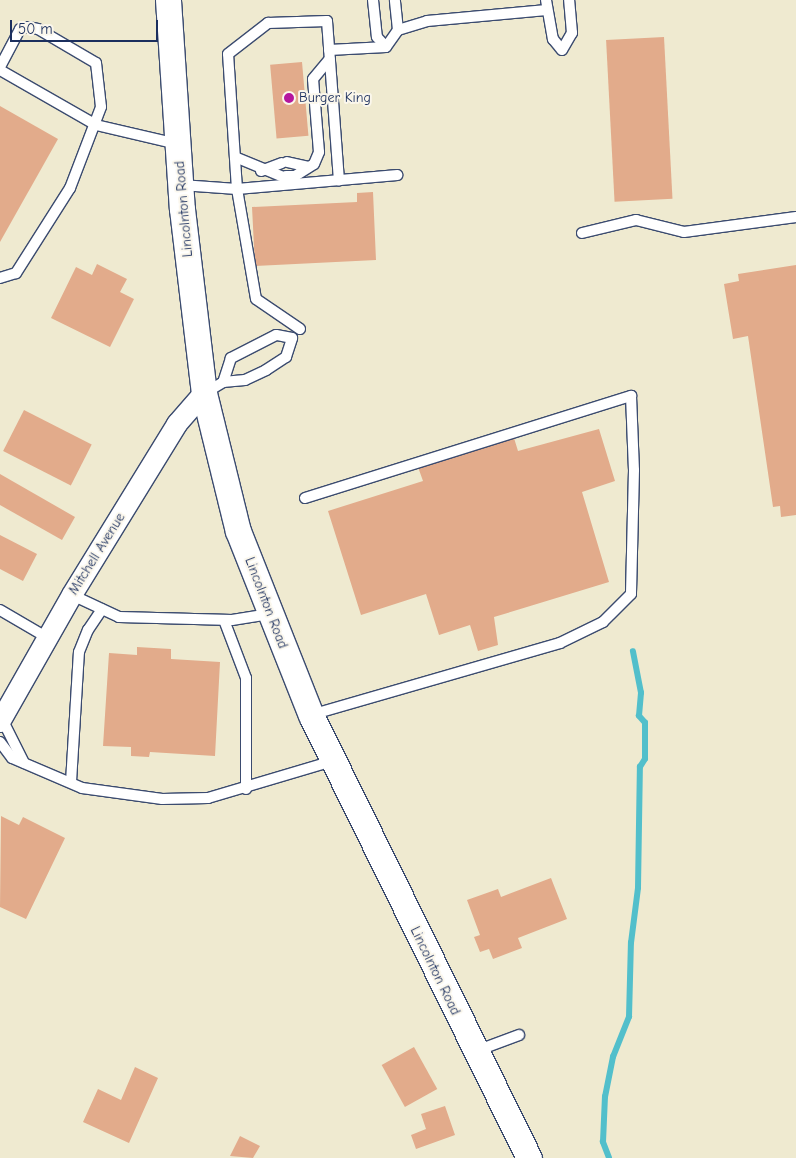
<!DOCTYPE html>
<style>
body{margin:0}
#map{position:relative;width:796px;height:1158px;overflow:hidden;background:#efead0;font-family:"Comic Neue",sans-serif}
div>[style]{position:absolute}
.stream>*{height:5.5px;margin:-2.75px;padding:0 2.75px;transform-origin:2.75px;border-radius:2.75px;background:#52bfcb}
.building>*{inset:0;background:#e2ab8b;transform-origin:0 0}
.roads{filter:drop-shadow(1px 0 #3b4b6f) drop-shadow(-1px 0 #3b4b6f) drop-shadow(0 1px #3b4b6f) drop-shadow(0 -1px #3b4b6f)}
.service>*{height:10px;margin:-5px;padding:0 5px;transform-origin:5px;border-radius:5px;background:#fff}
.minor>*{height:20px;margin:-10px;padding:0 10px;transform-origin:10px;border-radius:10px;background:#fff}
.tertiary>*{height:25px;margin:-12.5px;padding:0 12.5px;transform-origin:12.5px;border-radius:12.5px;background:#fff}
.dots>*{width:14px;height:14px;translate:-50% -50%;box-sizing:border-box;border:2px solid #fbf7ec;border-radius:50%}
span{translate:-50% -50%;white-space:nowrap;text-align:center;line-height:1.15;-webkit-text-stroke:4px #fbf7ec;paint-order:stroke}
.poi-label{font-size:14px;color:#1b2f5e}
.left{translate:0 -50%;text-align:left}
.street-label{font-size:14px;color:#1b2f5e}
.scale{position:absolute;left:10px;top:20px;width:148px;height:22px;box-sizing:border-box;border:2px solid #1b2f5e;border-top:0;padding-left:6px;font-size:15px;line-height:18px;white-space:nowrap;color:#1b2f5e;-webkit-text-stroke:4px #fbf7ec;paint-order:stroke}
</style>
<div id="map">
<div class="stream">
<i style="left:609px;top:1158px;width:17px;rotate:-111deg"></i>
<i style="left:603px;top:1142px;width:45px;rotate:-87.5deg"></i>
<i style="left:605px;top:1097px;width:41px;rotate:-78.7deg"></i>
<i style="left:613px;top:1057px;width:43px;rotate:-68.2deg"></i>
<i style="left:629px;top:1017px;width:74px;rotate:-88.5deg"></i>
<i style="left:631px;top:943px;width:55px;rotate:-82.7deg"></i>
<i style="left:638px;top:888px;width:121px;rotate:-89.1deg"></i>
<i style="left:640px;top:767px;width:9px;rotate:-58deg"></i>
<i style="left:645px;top:759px;width:36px;rotate:-90deg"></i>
<i style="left:645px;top:723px;width:9px;rotate:-131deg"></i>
<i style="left:639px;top:716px;width:23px;rotate:-85deg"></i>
<i style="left:641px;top:693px;width:42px;rotate:-101deg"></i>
</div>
<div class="building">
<i style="left:664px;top:37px;width:162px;height:58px;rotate:87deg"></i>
<i style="left:302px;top:62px;width:74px;height:32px;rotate:85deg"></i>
<i style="clip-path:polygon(0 106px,58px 139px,0 242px)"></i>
<i style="clip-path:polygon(373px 192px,376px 260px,255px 266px,252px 207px,357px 202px,357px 193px)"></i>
<i style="clip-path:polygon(97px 264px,127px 279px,120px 292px,134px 299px,110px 347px,51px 318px,76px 267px,92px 275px)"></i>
<i style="clip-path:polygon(796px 265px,796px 515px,781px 517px,780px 506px,773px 507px,748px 336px,733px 339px,724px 284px,739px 281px,738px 274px)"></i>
<i style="left:24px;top:410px;width:76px;height:46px;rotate:27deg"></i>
<i style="clip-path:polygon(599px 429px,615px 481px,582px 492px,609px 582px,494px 617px,498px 645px,478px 651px,470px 625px,439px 635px,426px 594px,361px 615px,328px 511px,423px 481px,418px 467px,514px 438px,518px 451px)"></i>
<i style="clip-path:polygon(0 474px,75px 517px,62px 540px,0 505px)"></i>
<i style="clip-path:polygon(0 535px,37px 554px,23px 581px,0 569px)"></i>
<i style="clip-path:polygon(137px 647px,171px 649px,171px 659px,220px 662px,215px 756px,150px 752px,149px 757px,131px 756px,131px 747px,103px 746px,109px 653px,137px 655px)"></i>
<i style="clip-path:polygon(1px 816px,19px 825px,23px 817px,65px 838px,26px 919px,0 907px)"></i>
<i style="clip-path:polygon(551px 878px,567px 919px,518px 938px,522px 948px,493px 959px,489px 949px,480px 952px,474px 937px,480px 935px,467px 900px,498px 889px,501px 897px)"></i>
<i style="left:414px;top:1047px;width:48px;height:37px;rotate:61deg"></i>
<i style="clip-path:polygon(135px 1067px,158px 1078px,129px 1143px,83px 1122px,98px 1089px,121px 1100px)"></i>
<i style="clip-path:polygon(445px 1106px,455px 1135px,416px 1149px,411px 1135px,426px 1129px,421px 1114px)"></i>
<i style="clip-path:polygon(240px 1136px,260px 1146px,253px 1158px,230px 1156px)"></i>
</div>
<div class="roads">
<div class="service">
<i style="left:373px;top:0;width:37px;rotate:84deg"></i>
<i style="left:377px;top:37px;width:13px;rotate:48deg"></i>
<i style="left:546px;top:0;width:40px;rotate:80deg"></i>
<i style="left:553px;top:39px;width:14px;rotate:51deg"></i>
<i style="left:562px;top:50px;width:20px;rotate:-60deg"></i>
<i style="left:572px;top:33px;width:33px;rotate:-95deg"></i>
<i style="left:398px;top:30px;width:30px;rotate:-17deg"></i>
<i style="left:427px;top:21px;width:120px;rotate:-5.3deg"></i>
<i style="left:386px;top:47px;width:21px;rotate:-55deg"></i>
<i style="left:398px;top:30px;width:30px;rotate:-96deg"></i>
<i style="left:329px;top:50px;width:57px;rotate:-3deg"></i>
<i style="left:0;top:67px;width:43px;rotate:-62.2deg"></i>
<i style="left:20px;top:29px;width:8px;rotate:-14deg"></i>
<i style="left:28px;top:27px;width:10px;rotate:11deg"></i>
<i style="left:38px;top:29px;width:67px;rotate:30.4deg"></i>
<i style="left:96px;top:63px;width:44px;rotate:83.5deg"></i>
<i style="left:101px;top:107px;width:87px;rotate:110.9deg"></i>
<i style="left:70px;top:188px;width:101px;rotate:122.4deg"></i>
<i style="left:16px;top:273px;width:17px;rotate:163deg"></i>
<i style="left:0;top:70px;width:111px;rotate:29.8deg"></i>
<i style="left:96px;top:125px;width:83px;rotate:13.2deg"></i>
<i style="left:235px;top:157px;width:50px;rotate:22.4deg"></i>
<i style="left:287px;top:162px;width:22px;rotate:13deg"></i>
<i style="left:261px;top:171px;width:22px;rotate:-21deg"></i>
<i style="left:286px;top:176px;width:9px"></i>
<i style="left:295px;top:176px;width:22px;rotate:-32deg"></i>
<i style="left:314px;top:164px;width:13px;rotate:-67deg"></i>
<i style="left:319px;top:152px;width:73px;rotate:-94.7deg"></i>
<i style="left:313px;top:79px;width:26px;rotate:-50deg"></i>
<i style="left:181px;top:185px;width:56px;rotate:4.1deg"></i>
<i style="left:237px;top:189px;width:161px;rotate:-5deg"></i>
<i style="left:582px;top:233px;width:56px;rotate:-13.5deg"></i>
<i style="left:636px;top:220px;width:49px;rotate:14deg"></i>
<i style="left:684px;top:232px;width:113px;rotate:-7.6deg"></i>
<i style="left:300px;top:329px;width:53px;rotate:-145.7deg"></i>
<i style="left:256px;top:299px;width:112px;rotate:-99.8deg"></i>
<i style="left:237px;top:189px;width:135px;rotate:-93.8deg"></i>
<i style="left:228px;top:54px;width:51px;rotate:-37.8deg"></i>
<i style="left:268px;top:23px;width:59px;rotate:-1.9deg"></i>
<i style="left:327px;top:21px;width:160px;rotate:85.7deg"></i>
<i style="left:205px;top:393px;width:21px;rotate:-31deg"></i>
<i style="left:223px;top:382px;width:22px;rotate:-5deg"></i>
<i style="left:245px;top:380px;width:23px;rotate:-25deg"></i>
<i style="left:266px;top:370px;width:24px;rotate:-33deg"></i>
<i style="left:286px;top:357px;width:20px;rotate:-72deg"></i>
<i style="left:292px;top:338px;width:16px;rotate:-169deg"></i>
<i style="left:276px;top:335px;width:51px;rotate:152.9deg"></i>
<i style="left:231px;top:358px;width:25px;rotate:108deg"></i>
<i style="left:305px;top:498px;width:342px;rotate:-17.4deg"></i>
<i style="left:631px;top:396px;width:74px;rotate:87.7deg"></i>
<i style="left:634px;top:470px;width:124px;rotate:91.4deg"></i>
<i style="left:631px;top:594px;width:40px;rotate:135deg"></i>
<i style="left:603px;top:622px;width:48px;rotate:154deg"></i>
<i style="left:560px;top:643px;width:259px;rotate:163.9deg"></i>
<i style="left:72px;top:595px;width:52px;rotate:25.1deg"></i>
<i style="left:119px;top:617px;width:113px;rotate:1.5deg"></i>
<i style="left:232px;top:620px;width:38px;rotate:-9deg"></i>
<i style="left:0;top:610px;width:56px;rotate:30.3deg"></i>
<i style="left:224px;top:620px;width:62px;rotate:69.2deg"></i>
<i style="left:246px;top:678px;width:111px;rotate:90deg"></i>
<i style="left:2px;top:719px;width:49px;rotate:63.4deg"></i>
<i style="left:0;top:742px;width:20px;rotate:53deg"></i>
<i style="left:12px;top:758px;width:76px;rotate:23.2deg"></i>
<i style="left:82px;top:788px;width:81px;rotate:7.8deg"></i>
<i style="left:162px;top:799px;width:46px;rotate:-1.2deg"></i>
<i style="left:208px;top:798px;width:130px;rotate:-16.5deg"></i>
<i style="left:71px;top:782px;width:130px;rotate:-86.5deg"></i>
<i style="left:79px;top:652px;width:24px;rotate:-68deg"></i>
<i style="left:88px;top:630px;width:25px;rotate:-56deg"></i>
<i style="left:476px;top:1051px;width:46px;rotate:-20.4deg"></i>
</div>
<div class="minor">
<i style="left:0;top:722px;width:146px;rotate:-60.4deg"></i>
<i style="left:72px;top:595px;width:201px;rotate:-58.4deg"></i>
<i style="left:177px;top:424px;width:41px;rotate:-48.9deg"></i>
</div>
<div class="tertiary">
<i style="left:168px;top:0;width:209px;rotate:86.2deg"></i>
<i style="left:182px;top:209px;width:185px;rotate:83.2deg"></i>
<i style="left:204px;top:393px;width:142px;rotate:76.2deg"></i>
<i style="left:238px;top:531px;width:198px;rotate:68.4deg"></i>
<i style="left:311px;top:715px;width:494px;rotate:63.8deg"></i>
</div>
</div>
<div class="dots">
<i style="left:289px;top:98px;background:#b5179e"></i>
</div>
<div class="poi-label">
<span class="left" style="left:299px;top:98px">Burger King</span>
</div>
<div class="street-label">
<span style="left:184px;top:209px;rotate:-95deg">Lincolnton Road</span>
<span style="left:97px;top:554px;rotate:-58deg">Mitchell Avenue</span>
<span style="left:266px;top:603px;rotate:69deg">Lincolnton Road</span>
<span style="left:435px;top:971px;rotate:64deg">Lincolnton Road</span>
</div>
<div class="scale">50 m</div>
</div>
